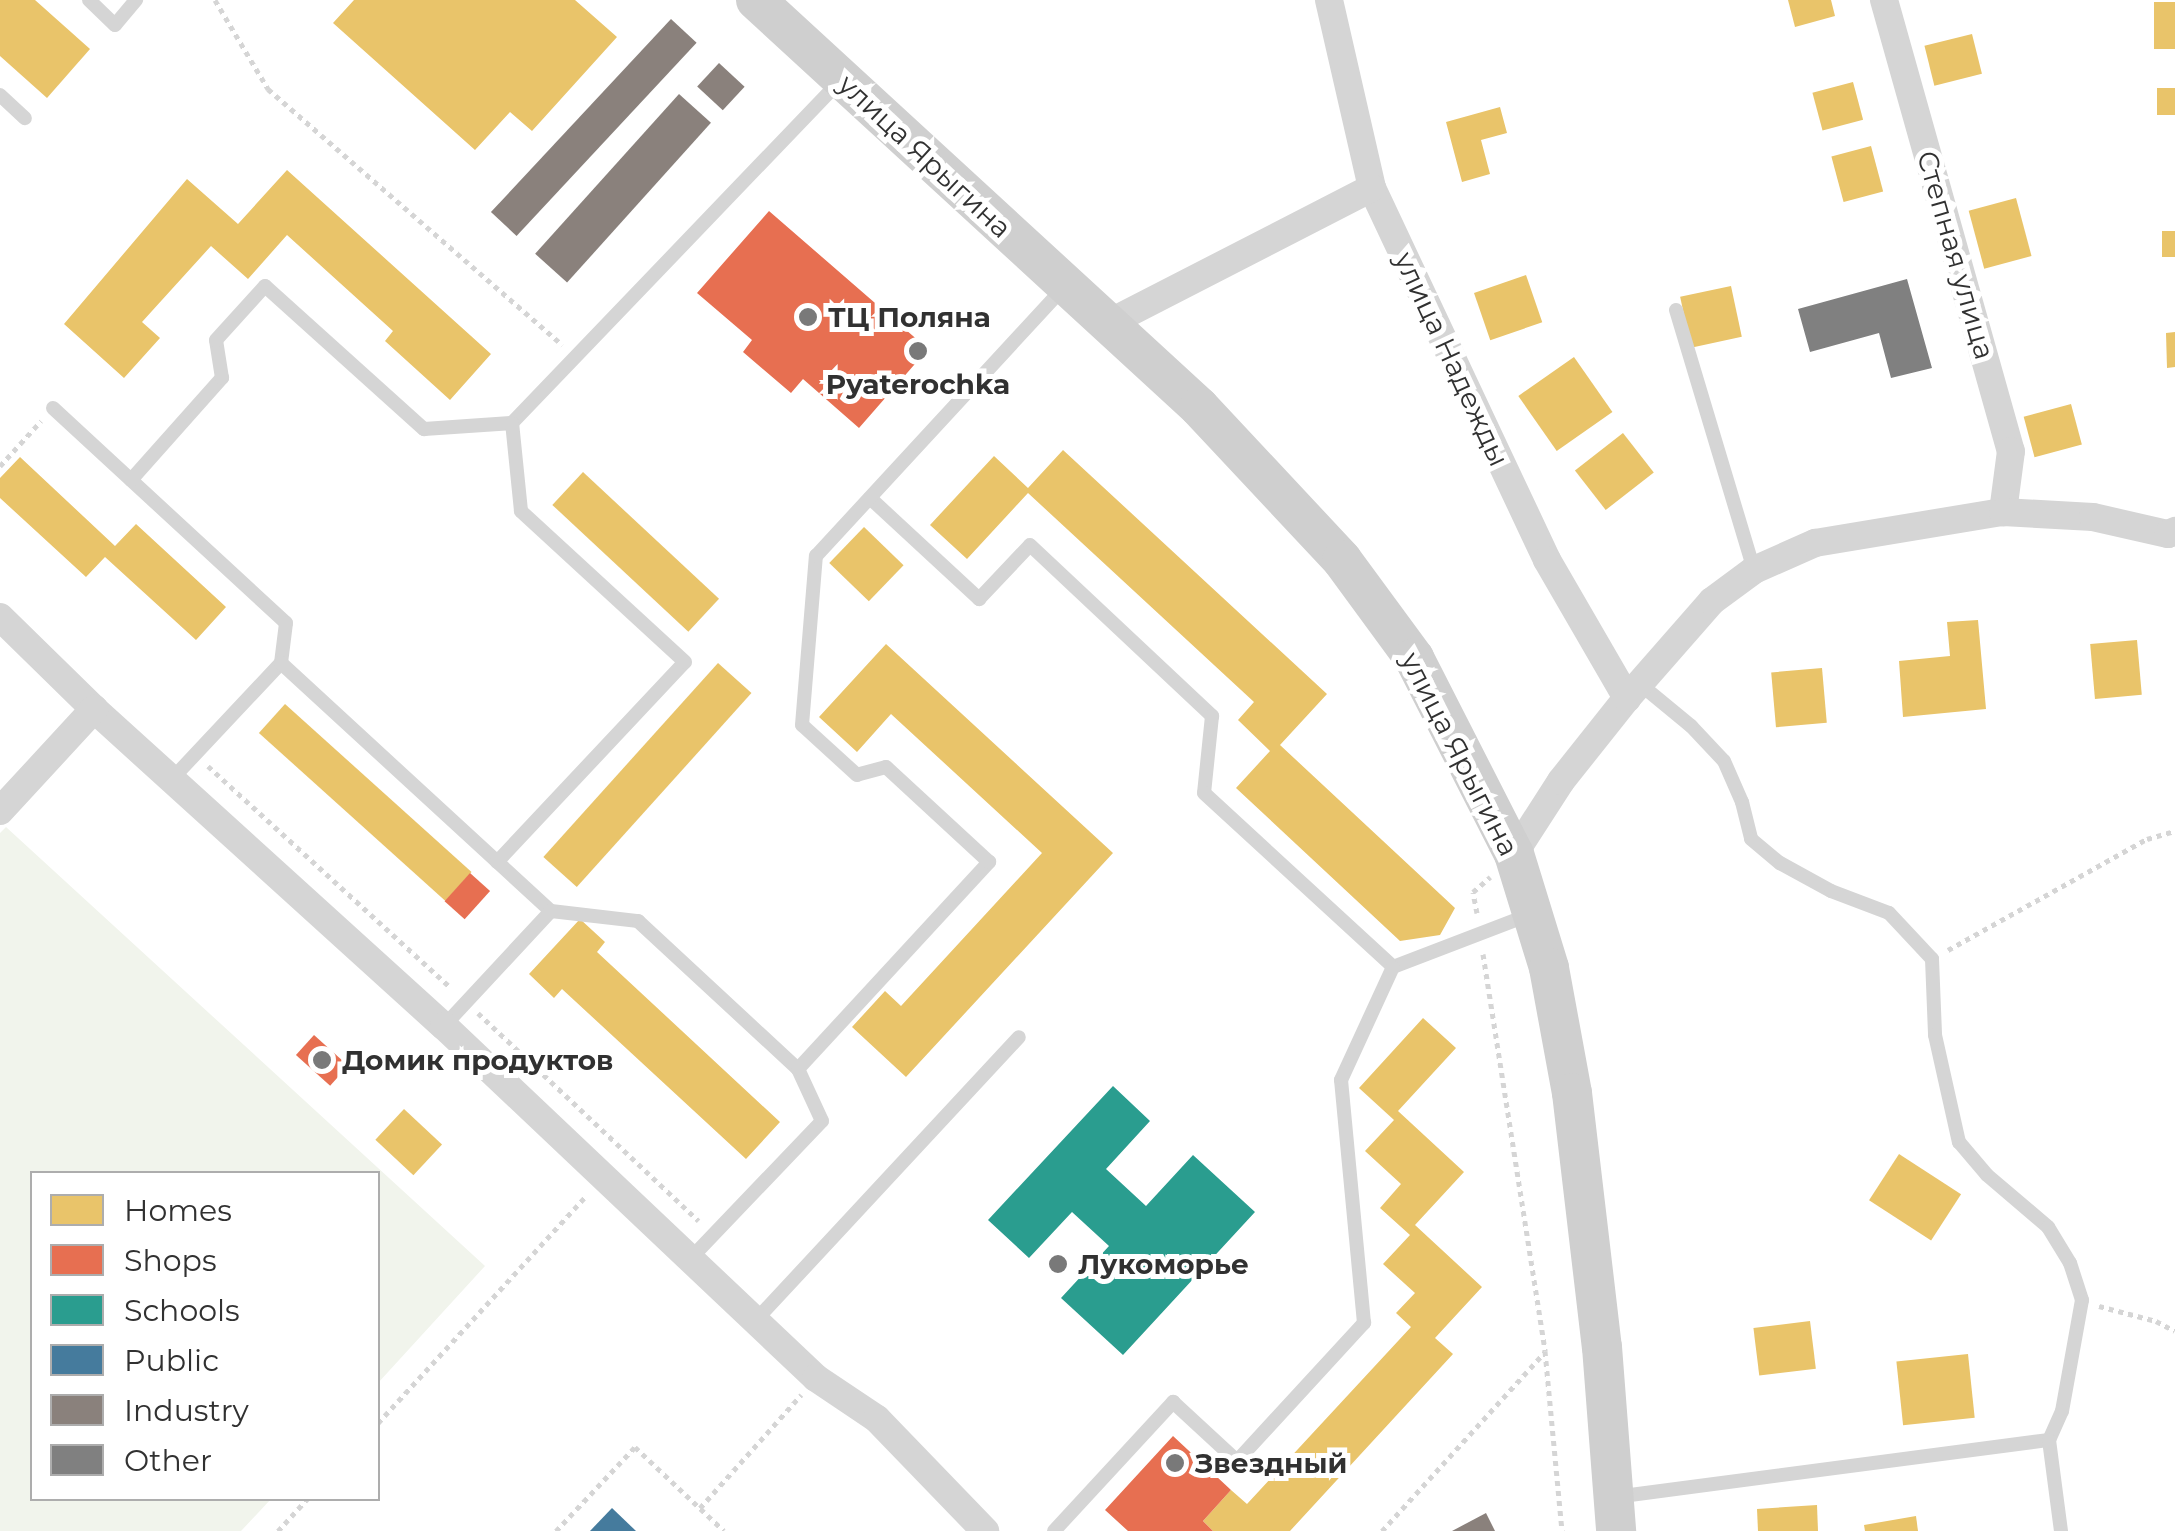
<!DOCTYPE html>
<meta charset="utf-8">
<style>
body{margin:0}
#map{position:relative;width:2175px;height:1531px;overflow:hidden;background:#fff;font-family:Montserrat,sans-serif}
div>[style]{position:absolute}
.green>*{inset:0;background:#f1f4ec}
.homes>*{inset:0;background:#e9c46a;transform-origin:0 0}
.shops>*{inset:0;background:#e76f51;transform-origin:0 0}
.schools>*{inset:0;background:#2a9d8f}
.public>*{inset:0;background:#457b9d}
.industry>*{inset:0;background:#8a817c;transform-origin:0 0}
.building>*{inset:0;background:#808080}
.path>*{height:5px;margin-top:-2.5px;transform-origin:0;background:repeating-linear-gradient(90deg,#d5d5d5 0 5px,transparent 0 10px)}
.lane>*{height:14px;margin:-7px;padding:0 7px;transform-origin:7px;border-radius:7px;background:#d5d5d5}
.street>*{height:28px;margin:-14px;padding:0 14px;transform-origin:14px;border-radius:14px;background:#d5d5d5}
.secondary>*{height:40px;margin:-20px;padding:0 20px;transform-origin:20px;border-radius:20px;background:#cfcfcf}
.dots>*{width:28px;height:28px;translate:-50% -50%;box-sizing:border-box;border:5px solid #fff;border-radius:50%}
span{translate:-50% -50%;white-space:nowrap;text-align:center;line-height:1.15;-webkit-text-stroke:10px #fff;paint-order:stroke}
.street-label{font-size:28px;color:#313131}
.poi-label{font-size:28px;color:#313131;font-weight:700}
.left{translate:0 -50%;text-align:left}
.legend{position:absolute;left:30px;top:1171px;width:350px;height:330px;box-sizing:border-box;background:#fff;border:2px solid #adadad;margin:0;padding:12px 18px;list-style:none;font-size:30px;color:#313131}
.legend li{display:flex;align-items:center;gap:20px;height:50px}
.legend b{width:50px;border:2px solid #adadad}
</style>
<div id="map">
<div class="green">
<i style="clip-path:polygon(6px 827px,485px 1266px,378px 1383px,378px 1174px,32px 1174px,32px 1498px,271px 1499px,241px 1531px,0 1531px,0 833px)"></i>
</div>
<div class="homes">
<i style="clip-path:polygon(0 0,35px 0,90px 49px,47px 98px,0 56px)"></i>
<i style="clip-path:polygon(354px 0,575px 0,617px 37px,532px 131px,510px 112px,475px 150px,333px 23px)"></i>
<i style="clip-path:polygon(1788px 0,1831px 0,1835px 16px,1795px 27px)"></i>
<i style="left:2175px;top:2px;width:47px;height:21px;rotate:90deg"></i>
<i style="left:1972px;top:34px;width:41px;height:49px;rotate:76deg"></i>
<i style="left:1853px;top:82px;width:39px;height:42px;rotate:75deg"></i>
<i style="left:2175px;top:88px;width:27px;height:18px;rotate:90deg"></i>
<i style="clip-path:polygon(1500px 107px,1507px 133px,1481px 140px,1490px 174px,1462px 182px,1446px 122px)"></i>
<i style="left:1871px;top:146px;width:47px;height:41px;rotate:75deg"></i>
<i style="clip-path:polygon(287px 170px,491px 354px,450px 400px,385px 341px,393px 331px,287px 235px,248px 279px,211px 246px,142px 322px,160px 338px,124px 378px,64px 324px,187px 179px,238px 224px)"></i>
<i style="left:2016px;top:198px;width:60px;height:49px;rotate:75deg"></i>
<i style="left:2162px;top:231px;width:13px;height:26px"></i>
<i style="left:1526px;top:275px;width:50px;height:55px;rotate:71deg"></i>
<i style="left:1731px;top:286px;width:52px;height:52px;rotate:78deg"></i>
<i style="clip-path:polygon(2175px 332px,2175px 367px,2167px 368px,2166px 333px)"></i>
<i style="left:1574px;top:357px;width:67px;height:68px;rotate:55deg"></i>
<i style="left:2071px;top:404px;width:42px;height:49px;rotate:75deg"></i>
<i style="left:1623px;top:433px;width:50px;height:61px;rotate:52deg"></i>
<i style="clip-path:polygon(1063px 450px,1327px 694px,1280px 745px,1455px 908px,1440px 935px,1400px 941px,1236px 788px,1270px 751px,1238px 720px,1254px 702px,1028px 493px,967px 559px,930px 525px,994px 456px,1028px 488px)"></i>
<i style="clip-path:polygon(20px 457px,115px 546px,136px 524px,226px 607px,196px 640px,105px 557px,86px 577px,0 498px,0 478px)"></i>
<i style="left:583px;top:472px;width:186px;height:45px;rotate:43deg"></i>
<i style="left:864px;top:527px;width:55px;height:50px;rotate:44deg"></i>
<i style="clip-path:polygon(1978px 620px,1986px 709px,1903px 717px,1899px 661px,1950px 656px,1947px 622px)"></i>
<i style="left:2137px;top:640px;width:55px;height:47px;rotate:85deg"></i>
<i style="clip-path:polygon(886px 644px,1113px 853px,906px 1077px,852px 1027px,885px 991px,901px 1006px,1042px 853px,891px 714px,857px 752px,819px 717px)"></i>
<i style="left:718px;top:663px;width:45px;height:261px;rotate:42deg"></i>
<i style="left:1822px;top:668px;width:55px;height:51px;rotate:85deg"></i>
<i style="left:285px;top:704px;width:251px;height:39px;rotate:42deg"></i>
<i style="clip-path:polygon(580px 919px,605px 942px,597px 952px,780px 1122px,746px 1159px,562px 989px,554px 998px,529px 974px)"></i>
<i style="clip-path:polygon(1423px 1018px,1456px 1048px,1398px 1111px,1464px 1172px,1415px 1225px,1482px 1287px,1435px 1338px,1453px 1354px,1290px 1531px,1213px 1531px,1203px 1521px,1231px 1490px,1247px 1504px,1411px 1327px,1396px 1313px,1415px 1293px,1383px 1264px,1410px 1235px,1380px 1208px,1401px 1184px,1365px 1151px,1394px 1120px,1359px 1088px)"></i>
<i style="left:404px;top:1109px;width:52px;height:42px;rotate:43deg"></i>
<i style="left:1899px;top:1154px;width:74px;height:55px;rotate:33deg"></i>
<i style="left:1810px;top:1321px;width:48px;height:57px;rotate:83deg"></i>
<i style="left:1968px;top:1354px;width:64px;height:72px;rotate:84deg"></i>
<i style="clip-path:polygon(1817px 1505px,1818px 1531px,1758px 1531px,1757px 1509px)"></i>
<i style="clip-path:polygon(1916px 1516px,1918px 1531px,1865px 1531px,1864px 1525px)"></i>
</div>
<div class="shops">
<i style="clip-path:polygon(769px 211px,928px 349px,859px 428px,803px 379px,791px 393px,743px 352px,752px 340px,697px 293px)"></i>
<i style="left:470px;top:873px;width:27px;height:38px;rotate:42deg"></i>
<i style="left:314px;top:1035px;width:46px;height:27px;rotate:42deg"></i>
<i style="clip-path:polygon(1173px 1436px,1231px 1490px,1203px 1521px,1213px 1531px,1128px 1531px,1105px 1510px)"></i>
</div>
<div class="schools">
<i style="clip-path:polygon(1113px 1086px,1150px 1121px,1106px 1169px,1146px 1206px,1193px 1155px,1255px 1212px,1123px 1355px,1061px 1298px,1109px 1246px,1072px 1212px,1029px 1258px,988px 1220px)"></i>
</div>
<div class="public">
<i style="clip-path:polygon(612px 1508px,636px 1531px,590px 1531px)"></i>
</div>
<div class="industry">
<i style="left:671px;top:19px;width:35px;height:264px;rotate:43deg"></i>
<i style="left:719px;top:63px;width:35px;height:32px;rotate:43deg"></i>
<i style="left:679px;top:94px;width:43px;height:215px;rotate:42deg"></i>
<i style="clip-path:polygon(1486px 1513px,1495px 1531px,1452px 1531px)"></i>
</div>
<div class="building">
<i style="clip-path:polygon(1907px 279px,1932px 368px,1891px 378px,1879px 333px,1810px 352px,1798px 309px)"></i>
</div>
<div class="path">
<i style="left:215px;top:0;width:104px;rotate:59.2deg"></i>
<i style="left:268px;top:89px;width:390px;rotate:41deg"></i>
<i style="left:0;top:466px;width:61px;rotate:-47.7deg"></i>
<i style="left:208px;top:766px;width:329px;rotate:42.4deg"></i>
<i style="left:1477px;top:913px;width:21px;rotate:-101deg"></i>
<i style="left:1473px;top:892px;width:23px;rotate:-41deg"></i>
<i style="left:1948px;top:950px;width:228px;rotate:-29.2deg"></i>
<i style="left:2147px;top:839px;width:29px;rotate:-16deg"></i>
<i style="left:1483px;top:954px;width:402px;rotate:81.1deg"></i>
<i style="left:1545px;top:1351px;width:181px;rotate:84.6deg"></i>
<i style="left:478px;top:1013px;width:303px;rotate:43.3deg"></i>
<i style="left:2099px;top:1306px;width:59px;rotate:14.7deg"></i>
<i style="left:2156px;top:1321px;width:21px;rotate:28deg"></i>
<i style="left:378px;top:1423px;width:306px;rotate:-47.5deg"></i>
<i style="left:700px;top:1508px;width:152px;rotate:-48.2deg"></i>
<i style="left:278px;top:1531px;width:45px;rotate:-47.7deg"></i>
<i style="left:556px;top:1531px;width:115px;rotate:-46.8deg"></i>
<i style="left:635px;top:1447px;width:122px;rotate:43.3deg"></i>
<i style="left:1382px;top:1531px;width:242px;rotate:-47.7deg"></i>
</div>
<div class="lane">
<i style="left:89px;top:0;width:36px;rotate:44deg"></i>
<i style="left:115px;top:25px;width:33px;rotate:-50deg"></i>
<i style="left:0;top:95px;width:34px;rotate:43deg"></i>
<i style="left:1676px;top:310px;width:271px;rotate:73.3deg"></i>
<i style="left:53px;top:408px;width:317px;rotate:42.7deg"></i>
<i style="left:286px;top:623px;width:40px;rotate:97.1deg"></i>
<i style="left:131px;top:480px;width:137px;rotate:-48.3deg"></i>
<i style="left:222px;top:378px;width:38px;rotate:-99deg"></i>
<i style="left:216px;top:340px;width:73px;rotate:-47.8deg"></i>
<i style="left:265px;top:286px;width:214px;rotate:42deg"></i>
<i style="left:424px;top:429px;width:88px;rotate:-3.9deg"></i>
<i style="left:512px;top:423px;width:474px;rotate:-46.2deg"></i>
<i style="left:870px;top:498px;width:149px;rotate:42.8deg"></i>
<i style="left:979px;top:599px;width:74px;rotate:-46.6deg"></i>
<i style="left:1030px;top:545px;width:250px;rotate:43.2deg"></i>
<i style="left:1212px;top:716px;width:77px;rotate:95.9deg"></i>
<i style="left:1204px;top:793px;width:257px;rotate:42.6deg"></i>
<i style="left:1393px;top:967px;width:148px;rotate:-21deg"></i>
<i style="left:1640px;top:684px;width:66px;rotate:39.5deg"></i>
<i style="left:1691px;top:726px;width:48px;rotate:46.7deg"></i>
<i style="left:1724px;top:761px;width:45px;rotate:66.3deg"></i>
<i style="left:1742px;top:802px;width:38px;rotate:76deg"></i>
<i style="left:1751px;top:839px;width:38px;rotate:40deg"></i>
<i style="left:1780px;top:863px;width:58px;rotate:28.8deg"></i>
<i style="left:1831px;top:891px;width:62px;rotate:20.8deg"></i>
<i style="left:1889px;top:913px;width:63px;rotate:46.9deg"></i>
<i style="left:1932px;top:959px;width:76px;rotate:87.7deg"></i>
<i style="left:1935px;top:1035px;width:110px;rotate:77.4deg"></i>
<i style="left:1959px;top:1142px;width:43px;rotate:49.7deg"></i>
<i style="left:1987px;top:1175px;width:80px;rotate:40.4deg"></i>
<i style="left:2048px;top:1227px;width:42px;rotate:58.6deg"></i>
<i style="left:2070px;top:1263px;width:39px;rotate:72deg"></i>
<i style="left:2082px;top:1300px;width:113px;rotate:100.2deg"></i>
<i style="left:2062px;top:1411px;width:32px;rotate:114deg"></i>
<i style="left:172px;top:779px;width:159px;rotate:-46.8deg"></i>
<i style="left:281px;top:663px;width:367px;rotate:42.6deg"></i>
<i style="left:551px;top:911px;width:88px;rotate:6.6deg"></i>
<i style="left:638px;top:921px;width:218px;rotate:42.8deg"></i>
<i style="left:798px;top:1069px;width:57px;rotate:65.2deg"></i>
<i style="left:822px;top:1121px;width:190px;rotate:133.7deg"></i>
<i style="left:497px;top:862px;width:274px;rotate:-46.8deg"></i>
<i style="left:685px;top:662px;width:223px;rotate:-137.4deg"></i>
<i style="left:521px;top:511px;width:88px;rotate:-95.8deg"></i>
<i style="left:444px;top:1026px;width:157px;rotate:-47.1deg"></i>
<i style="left:798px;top:1069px;width:282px;rotate:-47.3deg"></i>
<i style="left:989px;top:862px;width:140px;rotate:-137.3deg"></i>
<i style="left:886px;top:767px;width:30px;rotate:165deg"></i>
<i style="left:857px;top:775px;width:74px;rotate:-137.7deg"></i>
<i style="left:802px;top:725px;width:170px;rotate:-85.3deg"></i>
<i style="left:816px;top:556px;width:364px;rotate:-47.3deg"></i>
<i style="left:756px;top:1320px;width:386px;rotate:-47.1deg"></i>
<i style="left:1615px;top:1497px;width:438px;rotate:-7.5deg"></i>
<i style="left:2049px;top:1440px;width:92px;rotate:82.5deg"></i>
<i style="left:1054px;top:1531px;width:176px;rotate:-47.3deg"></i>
<i style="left:1173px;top:1402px;width:87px;rotate:42.7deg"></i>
<i style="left:1237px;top:1461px;width:188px;rotate:-47.4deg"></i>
<i style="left:1364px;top:1323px;width:244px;rotate:-95.4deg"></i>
<i style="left:1341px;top:1080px;width:124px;rotate:-65.3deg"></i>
</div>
<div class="street">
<i style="left:1329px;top:0;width:193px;rotate:77.1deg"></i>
<i style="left:1372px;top:188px;width:411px;rotate:64.8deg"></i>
<i style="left:1547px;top:560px;width:160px;rotate:59.9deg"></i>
<i style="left:1884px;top:0;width:469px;rotate:74.3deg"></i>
<i style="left:2011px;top:451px;width:62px;rotate:97.5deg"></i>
<i style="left:1107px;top:324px;width:298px;rotate:-27.2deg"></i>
<i style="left:0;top:617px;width:132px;rotate:44.4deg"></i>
<i style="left:94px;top:709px;width:472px;rotate:42.2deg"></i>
<i style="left:444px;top:1026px;width:512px;rotate:43.42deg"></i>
<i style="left:816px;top:1378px;width:73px;rotate:33.9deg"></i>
<i style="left:877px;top:1419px;width:156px;rotate:46deg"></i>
<i style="left:0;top:811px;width:139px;rotate:-47.3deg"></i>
<i style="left:1514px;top:854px;width:87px;rotate:-57.2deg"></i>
<i style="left:1561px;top:781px;width:106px;rotate:-51.5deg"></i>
<i style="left:1627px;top:698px;width:129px;rotate:-48.8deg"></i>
<i style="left:1712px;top:601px;width:52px;rotate:-36.4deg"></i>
<i style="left:1754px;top:570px;width:67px;rotate:-23.9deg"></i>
<i style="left:1815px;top:543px;width:191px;rotate:-9.4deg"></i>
<i style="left:2003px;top:512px;width:90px;rotate:3.2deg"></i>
<i style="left:2093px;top:517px;width:77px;rotate:12.8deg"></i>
<i style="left:2168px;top:534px;width:8px;rotate:-23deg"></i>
</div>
<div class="secondary">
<i style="left:756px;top:0;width:602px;rotate:42.57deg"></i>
<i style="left:1199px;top:407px;width:209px;rotate:46.9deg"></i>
<i style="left:1342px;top:560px;width:122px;rotate:53.7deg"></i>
<i style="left:1414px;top:658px;width:220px;rotate:63deg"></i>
<i style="left:1514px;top:854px;width:119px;rotate:72.9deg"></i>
<i style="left:1549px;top:968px;width:127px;rotate:79.6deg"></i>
<i style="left:1572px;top:1093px;width:256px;rotate:83.3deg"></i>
<i style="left:1602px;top:1347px;width:185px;rotate:85.6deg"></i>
</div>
<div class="dots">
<i style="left:808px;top:317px;background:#797979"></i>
<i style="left:918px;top:351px;background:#797979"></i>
<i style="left:322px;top:1060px;background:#797979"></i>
<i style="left:1058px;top:1264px;background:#797979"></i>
<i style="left:1175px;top:1463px;background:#797979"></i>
</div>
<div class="street-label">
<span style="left:925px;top:156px;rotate:43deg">улица Ярыгина</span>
<span style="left:1956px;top:255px;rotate:74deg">Степная улица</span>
<span style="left:1452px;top:359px;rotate:65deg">улица Надежды</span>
<span style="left:1460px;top:754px;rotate:63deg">улица Ярыгина</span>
</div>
<div class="poi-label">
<span class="left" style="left:828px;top:317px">ТЦ Поляна</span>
<span style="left:918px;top:384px">Pyaterochka</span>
<span class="left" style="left:342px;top:1060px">Домик продуктов</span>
<span class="left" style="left:1078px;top:1264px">Лукоморье</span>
<span class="left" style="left:1195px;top:1463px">Звездный</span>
</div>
<ul class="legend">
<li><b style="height:28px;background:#e9c46a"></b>Homes</li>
<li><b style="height:28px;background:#e76f51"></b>Shops</li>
<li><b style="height:28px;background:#2a9d8f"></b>Schools</li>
<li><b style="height:28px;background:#457b9d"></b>Public</li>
<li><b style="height:28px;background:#8a817c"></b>Industry</li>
<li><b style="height:28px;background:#808080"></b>Other</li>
</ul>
</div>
